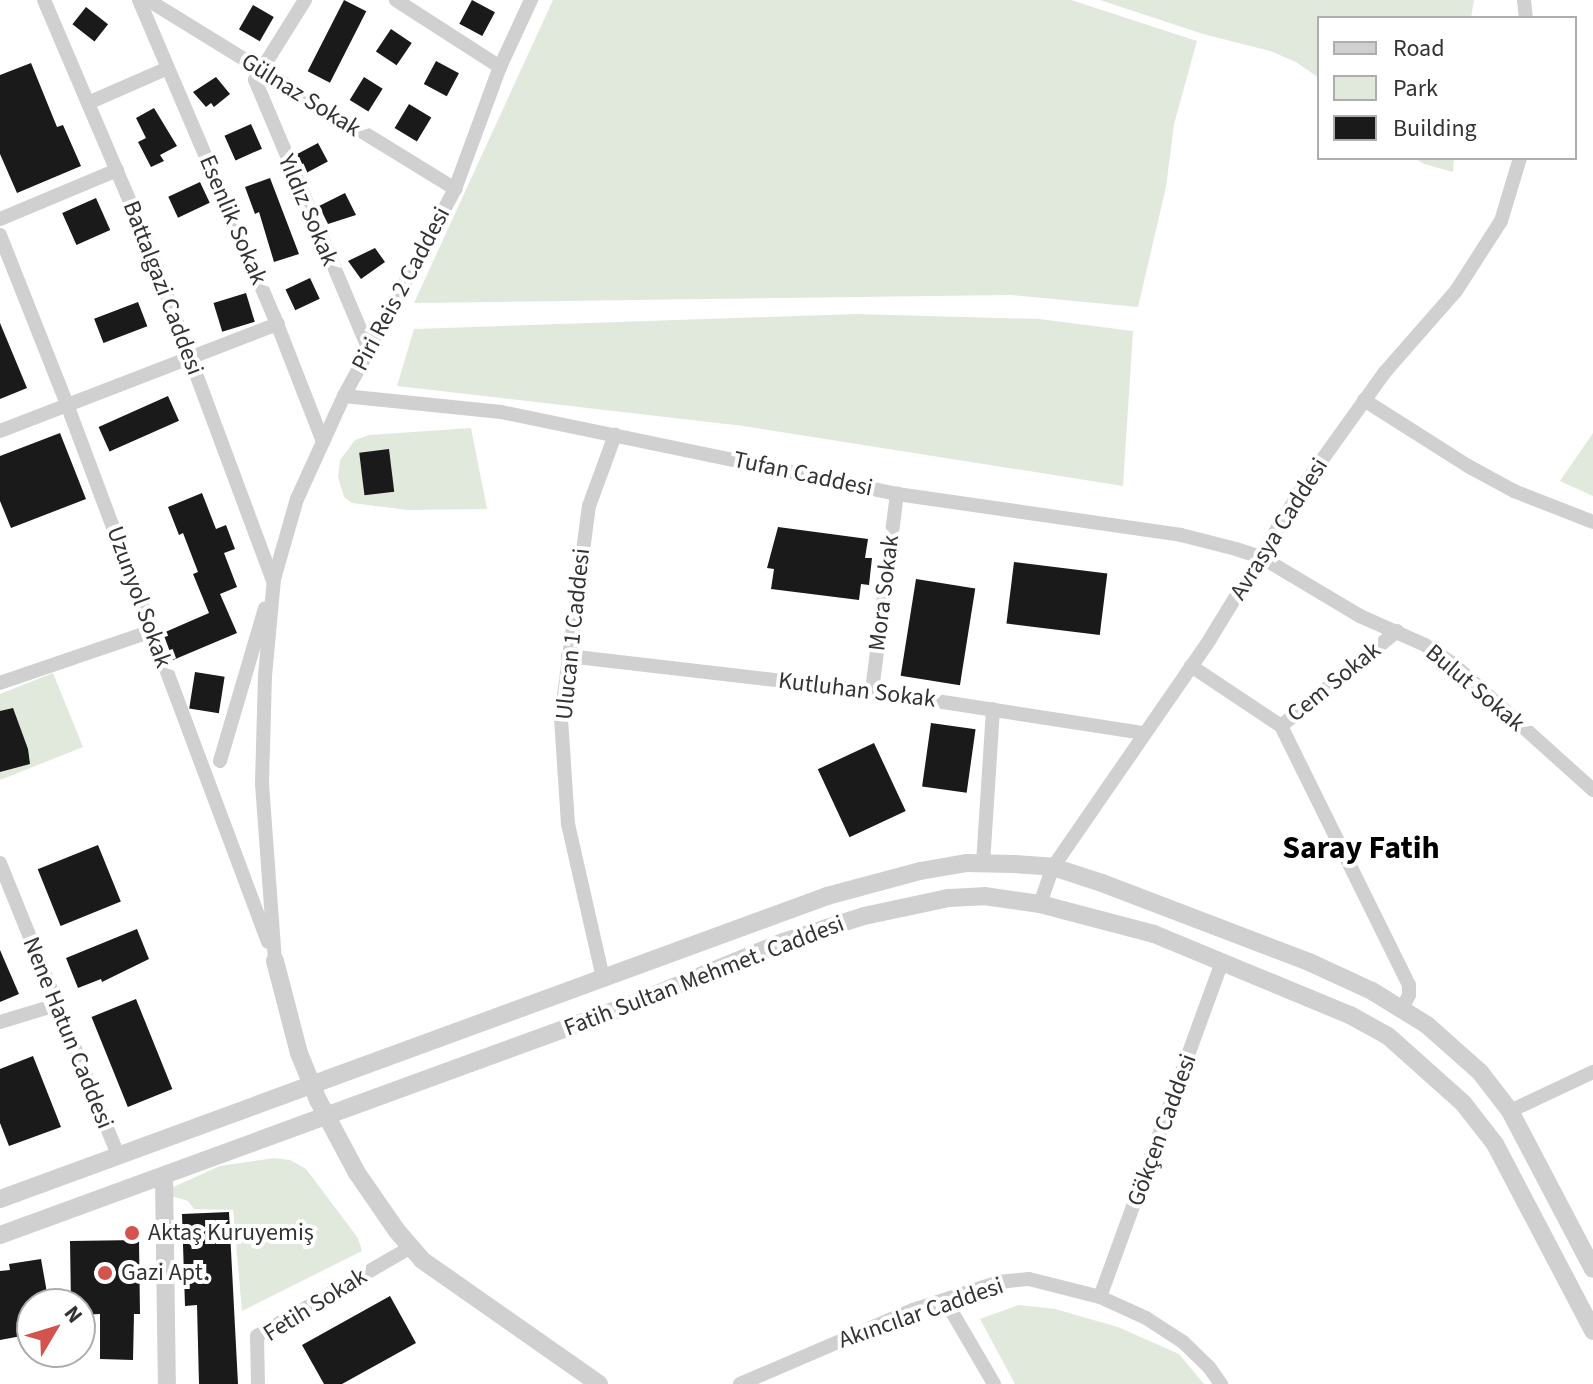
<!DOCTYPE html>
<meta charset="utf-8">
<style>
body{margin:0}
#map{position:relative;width:1593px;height:1384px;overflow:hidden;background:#fff;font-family:"Source Sans 3",sans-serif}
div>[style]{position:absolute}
.green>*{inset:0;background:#e1e9dd}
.building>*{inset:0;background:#1a1a1a;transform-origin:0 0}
.minor>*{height:14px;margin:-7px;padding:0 7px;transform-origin:7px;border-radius:7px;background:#d0d0d0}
.tertiary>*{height:18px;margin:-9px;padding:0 9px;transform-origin:9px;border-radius:9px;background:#d0d0d0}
.dots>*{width:22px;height:22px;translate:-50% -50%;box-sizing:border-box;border:4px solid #fff;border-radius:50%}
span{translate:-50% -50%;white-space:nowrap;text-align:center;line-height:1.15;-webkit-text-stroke:8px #fff;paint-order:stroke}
.street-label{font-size:24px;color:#333}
.poi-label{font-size:24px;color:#333}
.left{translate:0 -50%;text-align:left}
.district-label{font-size:32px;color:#000;font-weight:700}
.legend{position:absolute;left:1317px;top:16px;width:260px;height:144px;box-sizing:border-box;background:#fff;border:2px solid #adadad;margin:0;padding:10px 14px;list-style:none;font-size:24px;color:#333}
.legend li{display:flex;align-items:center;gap:16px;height:40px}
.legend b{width:40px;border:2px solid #adadad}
.north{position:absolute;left:16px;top:1288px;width:80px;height:80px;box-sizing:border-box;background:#fff;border:2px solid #adadad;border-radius:50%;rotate:52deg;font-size:22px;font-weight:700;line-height:32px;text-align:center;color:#333}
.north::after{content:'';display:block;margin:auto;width:28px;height:36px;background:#d3544c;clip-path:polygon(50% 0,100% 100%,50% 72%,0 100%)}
</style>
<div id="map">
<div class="green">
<i style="clip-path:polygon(553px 0,1071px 0,1197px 41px,1174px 124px,1166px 187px,1138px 307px,1011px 295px,414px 303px)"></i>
<i style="clip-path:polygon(1100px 0,1474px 0,1471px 18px,1319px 18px,1319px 78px,1296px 62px,1270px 51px,1203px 34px)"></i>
<i style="clip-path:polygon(1414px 158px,1454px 158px,1453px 172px,1424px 164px)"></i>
<i style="clip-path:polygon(856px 314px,1039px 319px,1133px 331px,1123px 486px,743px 426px,397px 386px,414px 329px)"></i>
<i style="clip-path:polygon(471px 428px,487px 509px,408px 510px,352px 503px,344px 497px,338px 477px,340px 460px,355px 440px,369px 435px)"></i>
<i style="clip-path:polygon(1593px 433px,1593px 496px,1560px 481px)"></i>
<i style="clip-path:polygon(53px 673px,83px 747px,0 780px,0 694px)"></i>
<i style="clip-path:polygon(274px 1158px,290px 1160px,306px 1169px,358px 1238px,362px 1251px,242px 1311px,233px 1210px,194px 1209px,188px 1201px,171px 1196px,171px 1188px,220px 1166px)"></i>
<i style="clip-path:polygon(1019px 1305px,1055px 1309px,1118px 1327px,1179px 1354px,1204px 1384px,1015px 1384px,980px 1319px)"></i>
</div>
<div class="building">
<i style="left:344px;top:0;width:25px;height:80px;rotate:27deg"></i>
<i style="left:472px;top:0;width:26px;height:27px;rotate:28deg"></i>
<i style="left:253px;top:5px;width:24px;height:28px;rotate:30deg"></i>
<i style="left:86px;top:7px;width:28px;height:22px;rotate:38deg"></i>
<i style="left:391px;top:29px;width:25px;height:27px;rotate:34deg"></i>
<i style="left:436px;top:61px;width:26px;height:26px;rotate:28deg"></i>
<i style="clip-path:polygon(31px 63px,57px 127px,63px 125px,81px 166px,17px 193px,0 154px,0 75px)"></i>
<i style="clip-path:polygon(216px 77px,230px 94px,214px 107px,211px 103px,206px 107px,193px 92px)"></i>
<i style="left:364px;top:77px;width:22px;height:27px;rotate:32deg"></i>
<i style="left:409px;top:104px;width:26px;height:28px;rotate:31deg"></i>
<i style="clip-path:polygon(154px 108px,177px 146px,160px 155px,164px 161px,151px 167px,138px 142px,146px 138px,136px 118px)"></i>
<i style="left:251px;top:124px;width:27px;height:29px;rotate:66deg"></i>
<i style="left:318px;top:143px;width:21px;height:24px;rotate:62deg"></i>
<i style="clip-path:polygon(270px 178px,299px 254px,274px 262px,259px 212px,255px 214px,245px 187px)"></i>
<i style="left:200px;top:182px;width:23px;height:35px;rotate:65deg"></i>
<i style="clip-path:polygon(345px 193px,356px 215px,328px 224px,319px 206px)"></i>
<i style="left:96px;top:198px;width:35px;height:37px;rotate:66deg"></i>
<i style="clip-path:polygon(375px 248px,385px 262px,361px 279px,348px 261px)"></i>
<i style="left:310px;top:278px;width:23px;height:27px;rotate:65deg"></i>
<i style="left:246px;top:293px;width:30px;height:34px;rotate:73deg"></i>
<i style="left:138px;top:302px;width:26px;height:47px;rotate:69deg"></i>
<i style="clip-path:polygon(0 323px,27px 388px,0 399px)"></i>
<i style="left:168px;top:396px;width:27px;height:76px;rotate:66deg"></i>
<i style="clip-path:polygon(60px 433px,86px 499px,11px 528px,0 501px,0 456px)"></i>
<i style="left:389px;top:449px;width:43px;height:30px;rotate:83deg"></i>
<i style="clip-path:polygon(202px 493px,216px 529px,226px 525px,235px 549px,224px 553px,237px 587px,220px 594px,237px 633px,173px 660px,163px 633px,209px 613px,193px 574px,198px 572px,183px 533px,179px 535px,168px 507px)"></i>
<i style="clip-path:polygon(778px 527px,868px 539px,865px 558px,872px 558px,869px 585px,861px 584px,859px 600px,771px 589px,774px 569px,767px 568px)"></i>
<i style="left:1014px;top:562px;width:94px;height:62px;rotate:7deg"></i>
<i style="left:916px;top:579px;width:60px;height:98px;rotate:9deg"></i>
<i style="left:195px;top:672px;width:30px;height:37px;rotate:9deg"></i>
<i style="clip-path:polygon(13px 708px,28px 749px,30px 764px,0 772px,0 711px)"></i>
<i style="left:931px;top:723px;width:45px;height:64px;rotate:8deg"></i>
<i style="left:874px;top:743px;width:75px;height:62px;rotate:65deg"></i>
<i style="left:98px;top:845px;width:61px;height:65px;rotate:68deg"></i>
<i style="clip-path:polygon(137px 929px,149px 959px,102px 982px,101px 979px,78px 988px,66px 958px)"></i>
<i style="clip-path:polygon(0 950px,19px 994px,0 1002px)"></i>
<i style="left:136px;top:999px;width:97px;height:48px;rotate:68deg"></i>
<i style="clip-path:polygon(33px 1056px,61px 1127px,9px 1146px,0 1123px,0 1069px)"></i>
<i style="clip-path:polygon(229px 1212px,238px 1384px,199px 1384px,197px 1305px,185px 1306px,182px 1214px)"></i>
<i style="clip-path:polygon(139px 1240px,140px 1314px,134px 1314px,133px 1360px,100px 1359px,100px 1314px,80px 1315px,80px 1304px,71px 1304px,70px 1241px)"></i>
<i style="clip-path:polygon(41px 1259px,49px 1304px,32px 1304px,32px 1334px,0 1340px,0 1271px,10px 1270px,9px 1264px)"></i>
<i style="clip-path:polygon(390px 1296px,416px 1343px,342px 1384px,324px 1384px,302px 1345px)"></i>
</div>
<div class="minor">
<i style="left:44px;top:0;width:254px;rotate:66.9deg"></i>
<i style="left:144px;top:234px;width:369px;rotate:69.6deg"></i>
<i style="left:139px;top:0;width:344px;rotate:66.9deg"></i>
<i style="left:274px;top:316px;width:135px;rotate:68.7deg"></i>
<i style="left:148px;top:0;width:361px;rotate:31.6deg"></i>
<i style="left:305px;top:0;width:94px;rotate:122deg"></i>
<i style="left:255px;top:80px;width:293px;rotate:67.1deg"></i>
<i style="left:396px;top:0;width:124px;rotate:32.8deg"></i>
<i style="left:1524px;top:0;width:18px;rotate:84deg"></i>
<i style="left:88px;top:103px;width:87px;rotate:-23.6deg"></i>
<i style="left:0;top:219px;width:127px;rotate:-22.7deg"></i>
<i style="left:0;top:235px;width:185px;rotate:68.4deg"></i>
<i style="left:68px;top:407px;width:571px;rotate:69.5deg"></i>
<i style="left:344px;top:396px;width:158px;rotate:5.8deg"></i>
<i style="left:501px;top:412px;width:404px;rotate:11.7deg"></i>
<i style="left:897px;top:494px;width:287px;rotate:8.2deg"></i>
<i style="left:1181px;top:535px;width:57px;rotate:14.3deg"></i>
<i style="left:1236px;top:549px;width:26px;rotate:18deg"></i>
<i style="left:1261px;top:557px;width:115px;rotate:30.8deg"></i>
<i style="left:1360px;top:616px;width:71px;rotate:24deg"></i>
<i style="left:1425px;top:645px;width:32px;rotate:34deg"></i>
<i style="left:1452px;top:663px;width:190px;rotate:42deg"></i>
<i style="left:1364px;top:400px;width:123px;rotate:32.4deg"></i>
<i style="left:1468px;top:466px;width:52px;rotate:28.5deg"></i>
<i style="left:1514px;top:491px;width:85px;rotate:21.4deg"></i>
<i style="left:0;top:431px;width:298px;rotate:-21.1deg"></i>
<i style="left:568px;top:656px;width:306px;rotate:6.6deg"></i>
<i style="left:872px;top:691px;width:275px;rotate:8.8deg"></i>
<i style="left:1191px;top:666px;width:108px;rotate:33.7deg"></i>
<i style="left:1281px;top:726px;width:150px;rotate:-39.3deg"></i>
<i style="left:0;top:683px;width:161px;rotate:-18.9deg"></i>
<i style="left:872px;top:691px;width:199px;rotate:-82.8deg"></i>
<i style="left:1281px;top:726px;width:289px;rotate:63.7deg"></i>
<i style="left:1409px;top:985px;width:10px;rotate:90deg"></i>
<i style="left:1409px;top:995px;width:16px;rotate:117deg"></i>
<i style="left:220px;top:761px;width:159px;rotate:-73.6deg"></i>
<i style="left:0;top:863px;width:317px;rotate:68deg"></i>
<i style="left:983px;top:864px;width:155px;rotate:-86.3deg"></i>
<i style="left:1040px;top:904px;width:39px;rotate:-71deg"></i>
<i style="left:1053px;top:867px;width:277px;rotate:-55.4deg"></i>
<i style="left:1210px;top:639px;width:180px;rotate:-58.6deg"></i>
<i style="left:1304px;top:485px;width:139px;rotate:-54.4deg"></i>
<i style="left:1385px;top:372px;width:108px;rotate:-48.8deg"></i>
<i style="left:1456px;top:291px;width:83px;rotate:-57.3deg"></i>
<i style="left:1501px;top:221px;width:66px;rotate:-73.2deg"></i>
<i style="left:275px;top:961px;width:178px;rotate:-94.2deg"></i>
<i style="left:262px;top:783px;width:107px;rotate:-88.4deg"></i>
<i style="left:265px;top:676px;width:97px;rotate:-84.7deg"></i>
<i style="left:274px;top:579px;width:83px;rotate:-74deg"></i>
<i style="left:297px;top:499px;width:113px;rotate:-65.5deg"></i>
<i style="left:344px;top:396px;width:235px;rotate:-61.8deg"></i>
<i style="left:455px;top:189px;width:130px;rotate:-69.8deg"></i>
<i style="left:500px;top:67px;width:74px;rotate:-65.2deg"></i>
<i style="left:603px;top:978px;width:158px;rotate:-102.8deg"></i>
<i style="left:568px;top:824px;width:106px;rotate:-93.8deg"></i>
<i style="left:561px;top:718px;width:214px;rotate:-82.5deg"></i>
<i style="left:589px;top:506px;width:76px;rotate:-69.9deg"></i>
<i style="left:0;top:1022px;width:59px;rotate:-16.9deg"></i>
<i style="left:1510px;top:1111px;width:92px;rotate:-25.2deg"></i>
<i style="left:1100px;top:1297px;width:357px;rotate:-70deg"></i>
<i style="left:945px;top:1300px;width:97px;rotate:59.7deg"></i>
<i style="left:258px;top:1384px;width:48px;rotate:-91.2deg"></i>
<i style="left:257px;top:1336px;width:178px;rotate:-30deg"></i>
<i style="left:740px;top:1384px;width:188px;rotate:-23.2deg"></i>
<i style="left:913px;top:1310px;width:90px;rotate:-18deg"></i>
<i style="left:999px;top:1282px;width:30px;rotate:-6deg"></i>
<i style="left:1029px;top:1279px;width:73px;rotate:14.2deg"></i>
<i style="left:1100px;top:1297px;width:51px;rotate:24.5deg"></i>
<i style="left:1146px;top:1318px;width:44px;rotate:33deg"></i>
<i style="left:1183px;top:1342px;width:36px;rotate:44deg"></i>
<i style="left:1209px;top:1367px;width:21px;rotate:55deg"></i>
</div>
<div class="tertiary">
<i style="left:275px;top:961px;width:95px;rotate:75.4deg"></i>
<i style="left:299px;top:1053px;width:51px;rotate:68deg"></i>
<i style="left:318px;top:1100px;width:83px;rotate:61.9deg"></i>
<i style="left:357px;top:1173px;width:70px;rotate:55.4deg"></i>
<i style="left:397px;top:1231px;width:38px;rotate:49deg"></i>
<i style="left:422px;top:1260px;width:216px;rotate:35deg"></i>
<i style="left:164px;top:1177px;width:207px;rotate:89.2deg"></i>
<i style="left:0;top:1199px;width:881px;rotate:-20.12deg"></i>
<i style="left:827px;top:896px;width:96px;rotate:-15deg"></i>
<i style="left:920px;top:871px;width:48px;rotate:-9.7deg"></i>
<i style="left:967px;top:863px;width:47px;rotate:1.2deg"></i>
<i style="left:1014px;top:864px;width:39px;rotate:4deg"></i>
<i style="left:1053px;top:867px;width:52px;rotate:18.1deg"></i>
<i style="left:1102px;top:883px;width:222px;rotate:20.9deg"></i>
<i style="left:1309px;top:962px;width:69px;rotate:24.7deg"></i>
<i style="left:1372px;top:991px;width:65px;rotate:31.7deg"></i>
<i style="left:1427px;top:1025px;width:71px;rotate:41.6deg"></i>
<i style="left:1480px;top:1072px;width:49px;rotate:52.4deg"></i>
<i style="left:1510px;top:1111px;width:178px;rotate:62.3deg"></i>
<i style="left:0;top:1235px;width:676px;rotate:-20.07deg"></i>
<i style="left:635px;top:1003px;width:160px;rotate:-22.4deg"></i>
<i style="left:783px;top:942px;width:85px;rotate:-17.8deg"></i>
<i style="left:864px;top:916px;width:87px;rotate:-12deg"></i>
<i style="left:949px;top:898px;width:35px;rotate:-3deg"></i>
<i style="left:984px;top:896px;width:57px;rotate:8.1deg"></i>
<i style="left:1040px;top:904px;width:118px;rotate:14.7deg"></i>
<i style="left:1154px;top:934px;width:212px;rotate:22.5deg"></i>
<i style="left:1350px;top:1015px;width:43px;rotate:28.9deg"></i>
<i style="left:1388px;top:1036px;width:101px;rotate:41.8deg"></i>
<i style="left:1463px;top:1103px;width:52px;rotate:52deg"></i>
<i style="left:1495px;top:1144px;width:211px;rotate:62.3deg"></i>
</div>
<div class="dots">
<i style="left:132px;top:1233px;background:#d3544c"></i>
<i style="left:105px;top:1273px;background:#d3544c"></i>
</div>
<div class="street-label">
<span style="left:301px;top:95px;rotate:32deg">Gülnaz Sokak</span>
<span style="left:308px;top:210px;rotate:67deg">Yıldız Sokak</span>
<span style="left:233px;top:220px;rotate:67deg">Esenlik Sokak</span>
<span style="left:163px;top:288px;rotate:69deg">Battalgazi Caddesi</span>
<span style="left:401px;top:289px;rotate:-62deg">Piri Reis 2 Caddesi</span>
<span style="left:803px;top:474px;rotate:12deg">Tufan Caddesi</span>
<span style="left:1279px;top:529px;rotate:-58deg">Avrasya Caddesi</span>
<span style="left:884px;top:593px;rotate:-83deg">Mora Sokak</span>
<span style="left:139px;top:597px;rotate:70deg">Uzunyol Sokak</span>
<span style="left:573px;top:634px;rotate:-84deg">Ulucan 1 Caddesi</span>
<span style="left:1334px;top:682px;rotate:-39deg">Cem Sokak</span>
<span style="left:1475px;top:688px;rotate:40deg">Bulut Sokak</span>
<span style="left:857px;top:690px;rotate:7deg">Kutluhan Sokak</span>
<span style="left:704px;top:976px;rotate:-21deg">Fatih Sultan Mehmet. Caddesi</span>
<span style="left:68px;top:1033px;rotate:68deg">Nene Hatun Caddesi</span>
<span style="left:1162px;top:1130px;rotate:-70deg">Gökçen Caddesi</span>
<span style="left:315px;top:1305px;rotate:-32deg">Fetih Sokak</span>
<span style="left:921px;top:1313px;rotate:-19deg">Akıncılar Caddesi</span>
</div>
<div class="poi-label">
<span class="left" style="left:148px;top:1233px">Aktaş Kuruyemiş</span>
<span class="left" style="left:121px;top:1273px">Gazi Apt.</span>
</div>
<div class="district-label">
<span style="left:1361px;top:848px">Saray Fatih</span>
</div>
<ul class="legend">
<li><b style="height:10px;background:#d0d0d0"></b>Road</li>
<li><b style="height:22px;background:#e1e9dd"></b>Park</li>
<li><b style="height:22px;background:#1a1a1a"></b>Building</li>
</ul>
<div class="north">N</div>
</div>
